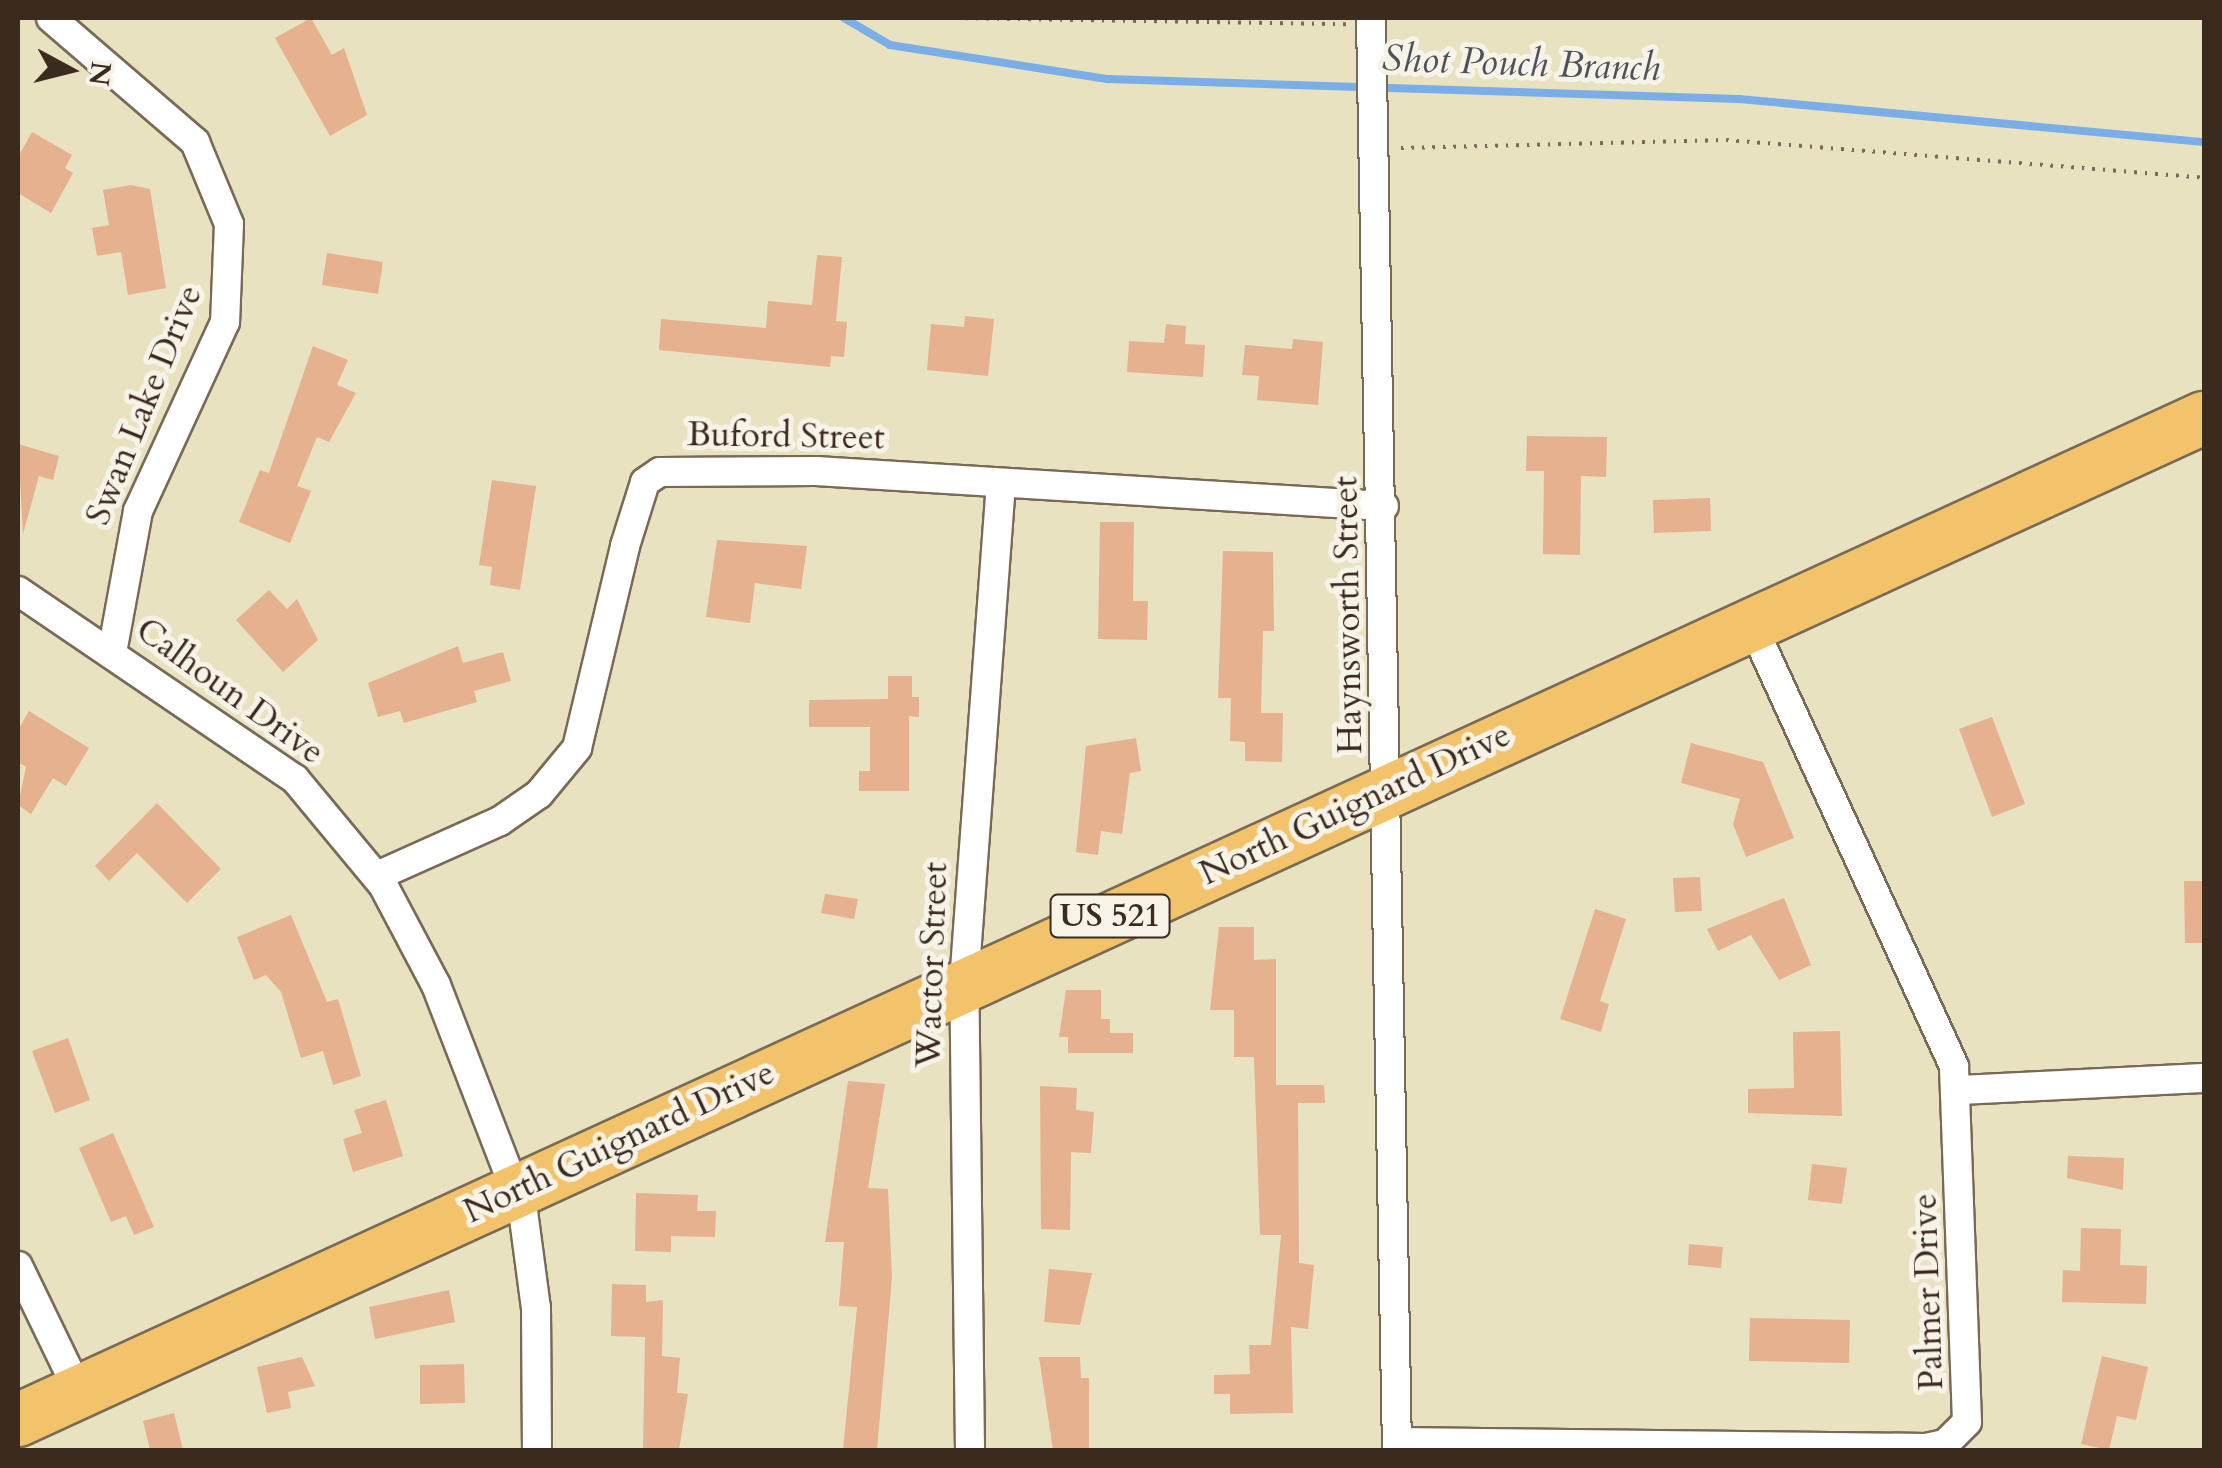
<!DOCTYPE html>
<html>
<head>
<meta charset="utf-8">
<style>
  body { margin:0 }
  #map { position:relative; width:2222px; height:1468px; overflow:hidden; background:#e8e2c0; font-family:Cardo,serif }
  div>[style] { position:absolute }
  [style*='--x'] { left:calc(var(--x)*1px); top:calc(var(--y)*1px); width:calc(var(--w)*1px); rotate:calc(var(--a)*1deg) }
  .stream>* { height:8px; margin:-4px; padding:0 4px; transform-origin:4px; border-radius:4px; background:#7baee7 }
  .building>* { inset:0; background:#e6b18e }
  .path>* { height:4px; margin-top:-2px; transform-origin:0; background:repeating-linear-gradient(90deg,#786a57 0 2.5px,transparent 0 10.5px) }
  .roads { filter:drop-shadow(2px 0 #786a57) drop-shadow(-2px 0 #786a57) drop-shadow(0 2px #786a57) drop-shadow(0 -2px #786a57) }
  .street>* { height:28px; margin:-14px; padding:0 14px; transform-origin:14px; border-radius:14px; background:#fff }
  .highway>* { height:52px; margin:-26px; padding:0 26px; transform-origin:26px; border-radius:26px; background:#f2c36a }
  span { translate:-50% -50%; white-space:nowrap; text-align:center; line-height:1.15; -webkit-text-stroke:10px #f7f3e8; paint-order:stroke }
  .shield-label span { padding:2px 8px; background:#f7f3e8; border:2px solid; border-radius:8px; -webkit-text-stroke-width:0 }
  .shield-label { font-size:32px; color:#3b2a1e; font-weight:700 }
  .street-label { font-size:35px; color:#3b2a1e }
  .water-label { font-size:38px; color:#4e525a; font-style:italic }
  .frame { position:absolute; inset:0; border:20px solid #3b2a1e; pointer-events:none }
  .north { position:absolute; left:20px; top:20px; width:100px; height:100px; -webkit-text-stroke:8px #f7f3e8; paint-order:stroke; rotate:97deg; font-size:28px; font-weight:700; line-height:40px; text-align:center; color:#3b2a1e }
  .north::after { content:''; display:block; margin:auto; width:35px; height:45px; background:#3b2a1e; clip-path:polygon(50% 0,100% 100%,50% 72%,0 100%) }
</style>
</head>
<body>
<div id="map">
  <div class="stream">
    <div style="--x:844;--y:18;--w:53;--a:30.4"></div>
    <div style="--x:890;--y:45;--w:221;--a:8.9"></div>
    <div style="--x:1108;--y:79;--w:631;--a:1.82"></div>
    <div style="--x:1739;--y:99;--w:467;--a:5.3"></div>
  </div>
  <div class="building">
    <div style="clip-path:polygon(311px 18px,332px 55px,344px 48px,367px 115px,330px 136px,275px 38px)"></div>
    <div style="clip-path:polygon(32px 132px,72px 155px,65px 168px,73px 173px,51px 213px,18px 193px,18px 157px)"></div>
    <div style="clip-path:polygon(131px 185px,150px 189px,166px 288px,128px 295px,121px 252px,97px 256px,92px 228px,109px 225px,103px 190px)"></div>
    <div style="clip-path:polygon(327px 253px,383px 262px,378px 294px,322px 285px)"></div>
    <div style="clip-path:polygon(817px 255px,842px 257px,836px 321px,847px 322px,844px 357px,831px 356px,830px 367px,659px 350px,661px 319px,766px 328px,768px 301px,812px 305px)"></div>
    <div style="clip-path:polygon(965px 316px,994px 319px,988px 376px,927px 370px,931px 324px,964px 327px)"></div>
    <div style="clip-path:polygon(1166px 324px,1186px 326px,1185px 344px,1205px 345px,1203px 377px,1127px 372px,1129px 341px,1164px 343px)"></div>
    <div style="clip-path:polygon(1293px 339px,1323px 342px,1318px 405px,1257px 400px,1259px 376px,1242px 375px,1245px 345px,1292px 349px)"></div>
    <div style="clip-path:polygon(313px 346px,348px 360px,337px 385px,356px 393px,329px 442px,317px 437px,297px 486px,311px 491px,290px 543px,239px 522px,260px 470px,269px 473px)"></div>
    <div style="clip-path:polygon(1527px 436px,1607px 437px,1606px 477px,1581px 476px,1580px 555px,1543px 554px,1544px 471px,1526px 471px)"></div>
    <div style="clip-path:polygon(18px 444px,59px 456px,53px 480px,39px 476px,23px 534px)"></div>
    <div style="clip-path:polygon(492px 480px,536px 486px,520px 590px,490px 585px,492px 567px,479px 565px)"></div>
    <div style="clip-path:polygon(1710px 498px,1711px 531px,1654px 533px,1653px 500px)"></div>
    <div style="clip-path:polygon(1100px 522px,1134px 522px,1133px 601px,1148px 601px,1147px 640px,1098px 639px)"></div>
    <div style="clip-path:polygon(717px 540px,807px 546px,801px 589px,755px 583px,750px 623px,706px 617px)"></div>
    <div style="clip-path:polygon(1223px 551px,1273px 552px,1274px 631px,1263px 631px,1261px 713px,1283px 713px,1282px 762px,1245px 761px,1245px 742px,1230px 741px,1231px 698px,1218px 698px)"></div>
    <div style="clip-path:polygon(269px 590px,287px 609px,297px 599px,318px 640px,283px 672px,236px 620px)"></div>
    <div style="clip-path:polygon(458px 646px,463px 663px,503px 652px,511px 681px,474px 691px,477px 702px,404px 723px,400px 711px,378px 717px,368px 683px)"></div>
    <div style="clip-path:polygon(888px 676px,912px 676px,912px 697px,919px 697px,919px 717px,909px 716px,909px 791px,859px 791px,859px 771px,870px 771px,870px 727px,809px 727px,809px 700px,888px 699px)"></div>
    <div style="clip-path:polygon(29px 711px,89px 748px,66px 786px,53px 778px,31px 814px,18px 805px,26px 767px,18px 762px,18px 730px)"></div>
    <div style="clip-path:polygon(1992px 717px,2025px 804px,1992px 817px,1959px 729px)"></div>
    <div style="clip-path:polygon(1136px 738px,1141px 771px,1130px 773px,1122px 834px,1101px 831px,1098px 855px,1076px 852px,1086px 746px)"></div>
    <div style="clip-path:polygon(1691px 743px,1763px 762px,1794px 838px,1746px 857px,1733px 824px,1740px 799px,1681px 783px)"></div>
    <div style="clip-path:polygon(157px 803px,221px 869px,187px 903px,137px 853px,109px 881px,95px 866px)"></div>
    <div style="clip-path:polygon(1700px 877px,1702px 911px,1675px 912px,1673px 878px)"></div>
    <div style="clip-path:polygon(2184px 881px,2204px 881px,2204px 943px,2185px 943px)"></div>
    <div style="clip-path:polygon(825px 894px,858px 899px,854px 919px,821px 913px)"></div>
    <div style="clip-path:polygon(1784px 898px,1811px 965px,1779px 980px,1751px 935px,1718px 951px,1707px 929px)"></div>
    <div style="clip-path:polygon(1595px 909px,1626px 919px,1600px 1001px,1609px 1004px,1601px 1032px,1560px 1019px)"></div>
    <div style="clip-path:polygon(291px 915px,327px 1002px,338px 999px,361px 1076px,333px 1085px,323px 1051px,301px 1058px,281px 992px,266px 975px,254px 980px,237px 937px)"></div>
    <div style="clip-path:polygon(1219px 927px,1254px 927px,1254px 960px,1276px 959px,1276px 1085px,1324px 1085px,1325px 1103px,1298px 1103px,1299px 1263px,1314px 1265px,1308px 1329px,1291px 1327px,1293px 1413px,1230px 1414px,1230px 1394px,1214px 1394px,1214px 1375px,1250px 1374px,1249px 1345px,1271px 1345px,1281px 1235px,1260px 1235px,1254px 1057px,1234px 1057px,1234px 1010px,1210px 1010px)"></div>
    <div style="clip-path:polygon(1066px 990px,1101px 990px,1101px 1019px,1110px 1019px,1110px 1033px,1133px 1033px,1133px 1053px,1068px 1053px,1068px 1037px,1059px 1037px)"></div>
    <div style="clip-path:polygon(1840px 1031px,1842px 1116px,1748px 1113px,1748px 1089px,1794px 1088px,1793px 1032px)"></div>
    <div style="clip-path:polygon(68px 1038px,90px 1100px,55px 1113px,32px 1051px)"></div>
    <div style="clip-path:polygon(848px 1081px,885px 1084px,868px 1188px,888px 1189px,892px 1278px,877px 1450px,843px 1450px,857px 1307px,839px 1306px,844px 1242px,825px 1242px)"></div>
    <div style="clip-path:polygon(1040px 1086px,1077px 1088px,1076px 1110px,1094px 1112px,1091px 1153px,1071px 1152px,1070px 1230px,1041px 1229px)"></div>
    <div style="clip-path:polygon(386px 1100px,403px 1156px,353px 1172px,343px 1139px,362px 1133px,354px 1110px)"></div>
    <div style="clip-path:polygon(113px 1133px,154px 1227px,134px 1235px,126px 1216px,111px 1222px,79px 1148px)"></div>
    <div style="clip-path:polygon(2068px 1156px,2124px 1158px,2123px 1190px,2067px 1178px)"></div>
    <div style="clip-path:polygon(1812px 1164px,1847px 1168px,1842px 1204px,1808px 1200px)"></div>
    <div style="clip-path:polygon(636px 1193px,698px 1195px,697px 1211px,716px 1211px,715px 1237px,671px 1236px,671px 1252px,635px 1251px)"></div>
    <div style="clip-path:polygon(2081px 1228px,2121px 1229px,2120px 1265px,2147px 1266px,2146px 1304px,2062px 1302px,2063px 1270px,2080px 1271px)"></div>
    <div style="clip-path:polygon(1689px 1244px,1723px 1247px,1721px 1268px,1688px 1265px)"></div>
    <div style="clip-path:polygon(1049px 1269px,1092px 1273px,1080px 1325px,1044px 1322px)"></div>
    <div style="clip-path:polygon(612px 1284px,646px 1285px,646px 1302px,663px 1300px,662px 1356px,680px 1358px,677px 1393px,688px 1394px,679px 1450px,643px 1450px,645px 1337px,611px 1336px)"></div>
    <div style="clip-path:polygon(449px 1290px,455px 1322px,375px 1339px,369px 1307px)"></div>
    <div style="clip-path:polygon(1750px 1318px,1850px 1320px,1849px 1363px,1749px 1361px)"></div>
    <div style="clip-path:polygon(2102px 1356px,2148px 1367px,2136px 1420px,2117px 1416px,2109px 1450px,2081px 1444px)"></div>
    <div style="clip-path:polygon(302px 1357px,315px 1386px,288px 1392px,291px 1408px,267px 1413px,257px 1367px)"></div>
    <div style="clip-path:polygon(1039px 1357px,1080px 1357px,1081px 1378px,1089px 1378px,1089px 1450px,1053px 1450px)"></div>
    <div style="clip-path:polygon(464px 1364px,465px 1403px,420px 1404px,420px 1365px)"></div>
    <div style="clip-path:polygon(174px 1413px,183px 1450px,150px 1450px,143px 1421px)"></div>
  </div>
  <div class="path">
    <div style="--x:955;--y:18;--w:392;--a:0.9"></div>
    <div style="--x:1401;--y:148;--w:325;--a:-1.4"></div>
    <div style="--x:1726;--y:140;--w:480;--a:4.5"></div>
  </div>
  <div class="roads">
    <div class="street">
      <div style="--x:51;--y:18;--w:190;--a:40.7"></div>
      <div style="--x:195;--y:142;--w:89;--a:67.5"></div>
      <div style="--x:229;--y:224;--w:98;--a:92.3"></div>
      <div style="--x:225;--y:322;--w:208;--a:114.7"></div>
      <div style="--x:138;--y:511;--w:143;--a:100.4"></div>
      <div style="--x:1371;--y:18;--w:1432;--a:88.96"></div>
      <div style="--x:18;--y:591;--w:335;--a:34.2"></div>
      <div style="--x:295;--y:779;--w:138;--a:50.3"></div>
      <div style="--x:383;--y:885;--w:113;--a:62.1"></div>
      <div style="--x:436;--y:985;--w:242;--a:68.9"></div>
      <div style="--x:523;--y:1211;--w:98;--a:82.4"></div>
      <div style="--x:536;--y:1308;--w:142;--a:89.6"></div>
      <div style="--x:377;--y:876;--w:135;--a:-24.1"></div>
      <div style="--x:500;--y:821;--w:47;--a:-34.7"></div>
      <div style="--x:539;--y:794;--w:60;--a:-50.4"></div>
      <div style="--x:577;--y:748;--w:208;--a:-76.6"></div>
      <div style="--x:625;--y:546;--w:67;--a:-72.6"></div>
      <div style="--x:645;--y:482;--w:18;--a:-34"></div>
      <div style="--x:660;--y:472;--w:156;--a:-0.4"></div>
      <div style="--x:816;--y:471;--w:569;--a:3.53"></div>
      <div style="--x:1959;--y:1090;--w:245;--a:-2.8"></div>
      <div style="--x:18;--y:1266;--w:140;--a:64.2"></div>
      <div style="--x:1397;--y:1442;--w:529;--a:0.65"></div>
      <div style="--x:1926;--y:1448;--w:19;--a:-12"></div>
      <div style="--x:1945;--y:1444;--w:31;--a:-45"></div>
      <div style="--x:1967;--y:1422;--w:356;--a:-92.1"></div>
      <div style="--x:1954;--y:1066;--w:486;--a:-114.6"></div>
      <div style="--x:970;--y:1450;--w:467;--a:-90.7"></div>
      <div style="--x:964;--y:983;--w:501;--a:-85.77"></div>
    </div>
    <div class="highway">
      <div style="--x:18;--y:1420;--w:2405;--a:-24.63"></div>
    </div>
  </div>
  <div class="shield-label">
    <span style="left:1110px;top:916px">US 521</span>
  </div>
  <div class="street-label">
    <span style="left:144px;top:405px;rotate:-68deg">Swan Lake Drive</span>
    <span style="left:786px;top:436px;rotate:1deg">Buford Street</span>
    <span style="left:1348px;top:615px;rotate:-91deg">Haynsworth Street</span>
    <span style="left:230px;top:691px;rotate:36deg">Calhoun Drive</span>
    <span style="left:1355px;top:804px;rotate:-25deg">North Guignard Drive</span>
    <span style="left:932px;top:965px;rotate:-88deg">Wactor Street</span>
    <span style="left:619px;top:1142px;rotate:-25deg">North Guignard Drive</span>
    <span style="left:1928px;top:1292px;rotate:-92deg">Palmer Drive</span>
  </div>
  <div class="water-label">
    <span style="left:1521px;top:64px;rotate:2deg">Shot Pouch Branch</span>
  </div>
  <div class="frame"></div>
  <div class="north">N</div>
</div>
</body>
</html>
